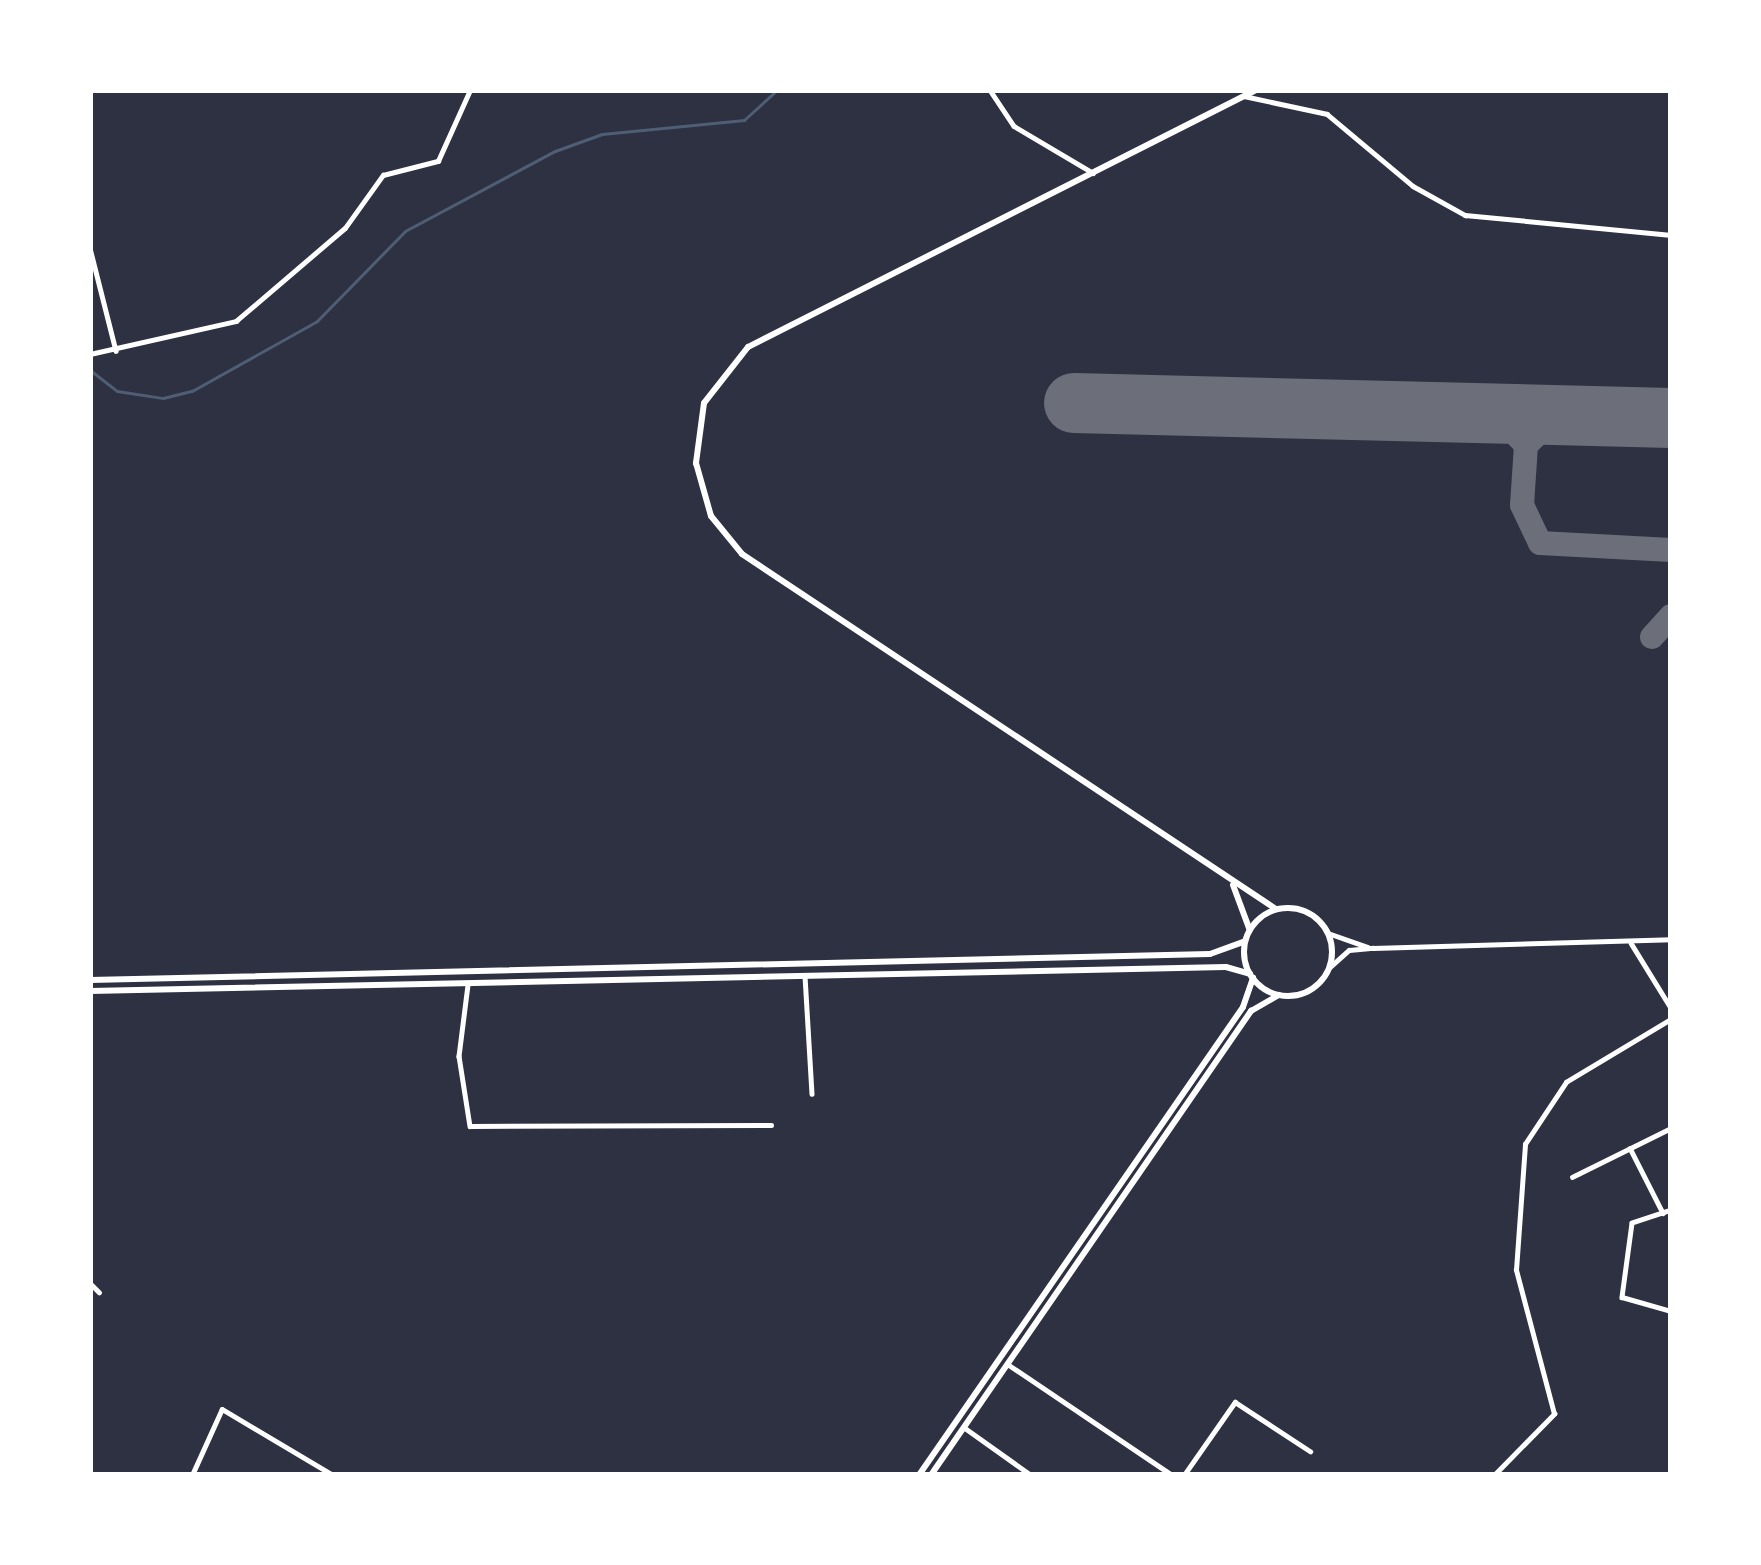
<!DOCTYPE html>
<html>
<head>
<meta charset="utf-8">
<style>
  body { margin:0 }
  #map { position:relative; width:1761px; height:1565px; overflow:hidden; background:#2d3142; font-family:"Titillium Web",sans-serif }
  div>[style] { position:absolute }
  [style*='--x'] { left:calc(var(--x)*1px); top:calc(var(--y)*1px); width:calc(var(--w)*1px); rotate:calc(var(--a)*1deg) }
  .stream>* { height:3px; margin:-1.5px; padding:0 1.5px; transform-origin:1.5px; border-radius:1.5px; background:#4f5d75 }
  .taxiway>* { height:24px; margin:-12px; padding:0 12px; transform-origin:12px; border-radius:12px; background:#6c6f7a }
  .runway>* { height:60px; margin:-30px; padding:0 30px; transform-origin:30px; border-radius:30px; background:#6c6f7a }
  .minor>* { height:4.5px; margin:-2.25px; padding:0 2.25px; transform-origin:2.25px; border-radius:2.25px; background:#fff }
  .tertiary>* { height:6px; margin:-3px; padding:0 3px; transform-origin:3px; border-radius:3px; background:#fff }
  .tertiary>.ring { margin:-3px; padding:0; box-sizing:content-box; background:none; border:6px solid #fff; border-radius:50% }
  span { translate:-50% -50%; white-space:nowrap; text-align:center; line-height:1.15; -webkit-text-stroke:9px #fff; paint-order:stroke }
  .frame { position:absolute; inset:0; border:93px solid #fff; pointer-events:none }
</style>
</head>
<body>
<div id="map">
  <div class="stream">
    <div style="--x:90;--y:370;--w:34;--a:38"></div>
    <div style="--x:117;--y:391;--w:47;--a:8.7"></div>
    <div style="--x:163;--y:398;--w:30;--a:-14"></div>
    <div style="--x:192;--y:391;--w:143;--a:-29.2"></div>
    <div style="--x:317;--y:321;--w:126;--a:-45.6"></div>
    <div style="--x:405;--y:231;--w:170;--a:-28.1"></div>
    <div style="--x:555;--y:151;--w:50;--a:-19.9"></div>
    <div style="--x:602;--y:134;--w:143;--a:-5.6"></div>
    <div style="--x:744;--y:120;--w:45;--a:-42.3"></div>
  </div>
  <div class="taxiway">
    <div style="--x:1496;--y:414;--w:43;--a:45.9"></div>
    <div style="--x:1526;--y:445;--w:60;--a:93.8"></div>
    <div style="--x:1522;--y:505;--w:42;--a:64.7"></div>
    <div style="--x:1540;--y:543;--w:131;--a:3.1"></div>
    <div style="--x:1526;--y:445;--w:44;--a:-43.2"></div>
    <div style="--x:1652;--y:637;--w:28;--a:-48"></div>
  </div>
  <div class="runway">
    <div style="--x:1074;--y:403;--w:597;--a:1.44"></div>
  </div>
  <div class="minor">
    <div style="--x:990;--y:90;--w:43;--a:56.3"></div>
    <div style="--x:1014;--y:126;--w:92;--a:30.7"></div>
    <div style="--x:1244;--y:96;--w:85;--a:12.2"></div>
    <div style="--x:1327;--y:114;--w:112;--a:39.9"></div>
    <div style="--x:1413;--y:186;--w:60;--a:29.1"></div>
    <div style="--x:1465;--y:215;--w:207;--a:5.5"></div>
    <div style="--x:90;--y:248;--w:106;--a:75.8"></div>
    <div style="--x:90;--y:354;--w:150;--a:-12.7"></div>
    <div style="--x:236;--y:321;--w:143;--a:-40.5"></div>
    <div style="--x:345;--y:228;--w:65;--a:-54.4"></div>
    <div style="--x:383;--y:175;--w:57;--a:-14.3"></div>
    <div style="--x:438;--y:161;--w:78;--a:-65.7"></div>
    <div style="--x:1328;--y:933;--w:42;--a:19.3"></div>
    <div style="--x:1631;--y:943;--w:76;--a:58.4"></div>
    <div style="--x:1330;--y:967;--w:25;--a:-42"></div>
    <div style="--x:1349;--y:950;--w:24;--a:-5"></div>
    <div style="--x:1373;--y:948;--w:298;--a:-1.7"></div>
    <div style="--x:805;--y:976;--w:118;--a:86.6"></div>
    <div style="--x:468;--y:985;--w:72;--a:97.2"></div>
    <div style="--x:459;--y:1056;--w:71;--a:81.1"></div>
    <div style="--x:470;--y:1126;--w:301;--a:-0.2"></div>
    <div style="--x:1630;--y:1148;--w:73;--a:63.1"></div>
    <div style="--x:1572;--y:1177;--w:110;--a:-26.3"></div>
    <div style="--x:1671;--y:1210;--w:41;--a:161.6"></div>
    <div style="--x:1632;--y:1223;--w:75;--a:97.7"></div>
    <div style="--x:1622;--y:1297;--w:51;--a:15.9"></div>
    <div style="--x:90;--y:1283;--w:13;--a:45"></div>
    <div style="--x:1009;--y:1365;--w:197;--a:34"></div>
    <div style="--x:965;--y:1428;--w:81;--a:35.5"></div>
    <div style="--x:192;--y:1475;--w:72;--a:-65.6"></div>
    <div style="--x:222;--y:1409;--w:129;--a:30.7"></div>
    <div style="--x:1184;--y:1475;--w:89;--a:-55.1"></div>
    <div style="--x:1235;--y:1402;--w:90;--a:33.2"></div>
    <div style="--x:1494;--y:1475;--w:86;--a:-45.5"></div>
    <div style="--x:1554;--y:1414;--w:149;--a:-104.8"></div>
    <div style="--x:1516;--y:1270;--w:126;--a:-85.9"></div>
    <div style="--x:1525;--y:1144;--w:74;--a:-56.5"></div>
    <div style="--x:1566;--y:1082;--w:122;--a:-31"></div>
  </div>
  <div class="tertiary">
    <div style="--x:1256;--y:90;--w:569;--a:153.16"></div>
    <div style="--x:748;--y:347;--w:71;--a:128.2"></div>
    <div style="--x:704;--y:403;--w:61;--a:97.6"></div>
    <div style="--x:696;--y:463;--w:55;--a:74.2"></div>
    <div style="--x:711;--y:516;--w:49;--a:50.8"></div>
    <div style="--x:742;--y:554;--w:641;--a:33.62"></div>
    <div style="--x:1233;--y:885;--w:46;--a:69.6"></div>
    <div class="ring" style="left:1244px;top:908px;width:82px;height:82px"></div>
    <div style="--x:90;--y:980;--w:1120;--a:-1.33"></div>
    <div style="--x:1210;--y:954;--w:37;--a:-20"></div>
    <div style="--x:90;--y:991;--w:1136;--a:-1.21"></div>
    <div style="--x:1226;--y:967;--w:25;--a:16"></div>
    <div style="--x:919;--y:1475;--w:569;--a:-55.3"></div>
    <div style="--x:1243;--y:1007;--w:31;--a:-71"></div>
    <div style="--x:931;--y:1475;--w:564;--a:-55.41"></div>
    <div style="--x:1251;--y:1011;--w:32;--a:-30"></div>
  </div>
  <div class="frame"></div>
</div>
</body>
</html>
